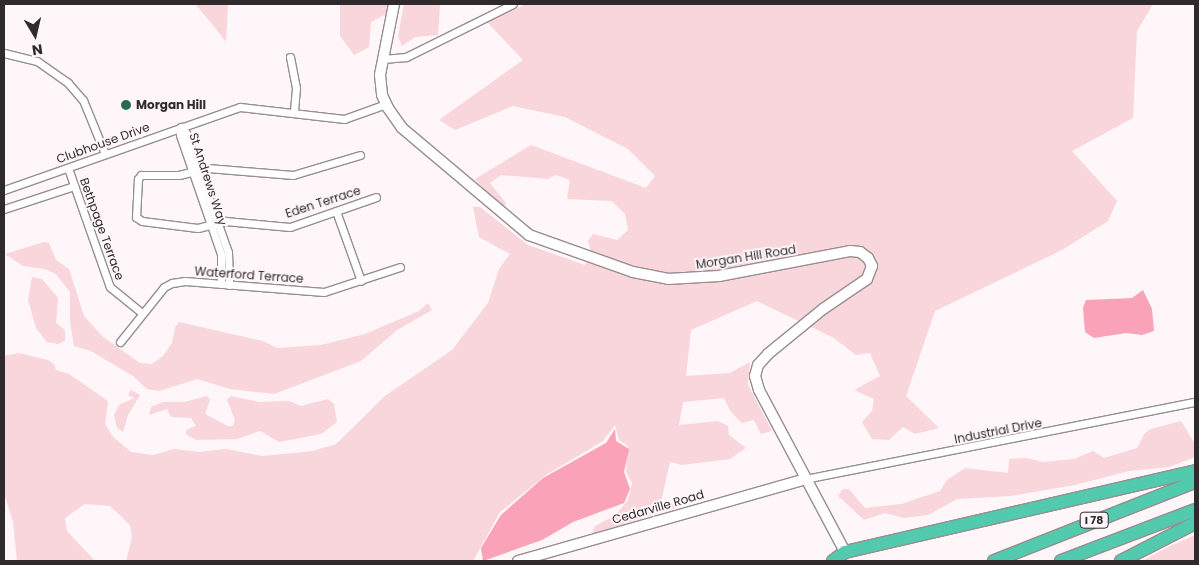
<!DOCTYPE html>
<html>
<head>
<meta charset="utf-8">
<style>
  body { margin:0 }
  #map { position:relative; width:1199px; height:565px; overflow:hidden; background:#fef6f8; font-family:Poppins,sans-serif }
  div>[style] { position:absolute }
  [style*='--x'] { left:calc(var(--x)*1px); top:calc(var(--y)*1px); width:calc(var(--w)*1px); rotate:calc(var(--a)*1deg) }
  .green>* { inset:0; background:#f9d5dc }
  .water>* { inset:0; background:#f9a2b8 }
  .roads { filter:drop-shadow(1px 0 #988d8f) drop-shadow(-1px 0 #988d8f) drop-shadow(0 1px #988d8f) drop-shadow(0 -1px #988d8f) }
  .minor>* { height:7px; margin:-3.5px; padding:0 3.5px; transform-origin:3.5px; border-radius:3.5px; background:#fff }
  .secondary>* { height:10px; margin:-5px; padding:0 5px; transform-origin:5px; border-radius:5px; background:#fff }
  .motorway>* { height:12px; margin:-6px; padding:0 6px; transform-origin:6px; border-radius:6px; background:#52caad }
  .dots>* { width:14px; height:14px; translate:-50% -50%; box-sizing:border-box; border:2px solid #fef6f8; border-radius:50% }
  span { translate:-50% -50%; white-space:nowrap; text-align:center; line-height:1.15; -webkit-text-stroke:4px #fef6f8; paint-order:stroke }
  .shield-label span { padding:1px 4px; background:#fef6f8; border:1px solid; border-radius:4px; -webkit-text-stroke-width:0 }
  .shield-label { font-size:11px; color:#2f2b2c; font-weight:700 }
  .poi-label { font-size:12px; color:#2f2b2c; font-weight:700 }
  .left { translate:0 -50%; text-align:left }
  .street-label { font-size:12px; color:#2f2b2c }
  .frame { position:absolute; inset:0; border:5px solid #2f2b2c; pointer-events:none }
  .north { position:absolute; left:10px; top:10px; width:50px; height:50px; -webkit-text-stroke:4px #fef6f8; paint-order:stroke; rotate:171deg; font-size:14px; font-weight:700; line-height:20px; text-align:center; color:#2f2b2c }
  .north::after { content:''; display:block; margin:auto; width:18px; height:22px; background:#2f2b2c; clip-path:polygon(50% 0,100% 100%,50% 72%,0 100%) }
</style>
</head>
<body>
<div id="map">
  <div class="green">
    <div style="clip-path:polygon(195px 4px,228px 4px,226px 42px,213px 25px)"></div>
    <div style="clip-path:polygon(340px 4px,390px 4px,388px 13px,371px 22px,369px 47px,354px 55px,340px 36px)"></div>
    <div style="clip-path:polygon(404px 4px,440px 4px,438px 35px,415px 37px,402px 46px,398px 36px)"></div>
    <div style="clip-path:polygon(526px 4px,1153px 4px,1137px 31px,1133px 118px,1072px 151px,1117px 201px,1108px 221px,1062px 250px,935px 311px,906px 396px,939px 428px,915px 434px,903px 427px,889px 440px,872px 439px,862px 422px,872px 411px,874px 399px,854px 390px,880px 376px,870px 353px,856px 355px,834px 338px,757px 301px,691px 330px,686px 376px,730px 373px,750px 362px,748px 385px,772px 431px,761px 434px,754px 420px,742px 423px,731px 412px,724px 398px,683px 402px,679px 425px,718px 421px,728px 426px,729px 435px,746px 448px,730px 459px,682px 465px,670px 462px,661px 502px,682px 506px,592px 534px,595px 526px,616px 515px,628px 500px,632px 483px,626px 472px,628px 446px,619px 440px,615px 425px,603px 441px,546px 475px,500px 512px,473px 561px,126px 561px,132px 537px,130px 525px,110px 506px,85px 504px,65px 518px,67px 531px,95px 561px,17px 561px,13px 522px,4px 493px,4px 356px,19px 353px,48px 360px,54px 364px,56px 370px,69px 374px,108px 401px,105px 424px,113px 437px,131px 452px,153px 455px,174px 449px,199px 452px,226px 449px,262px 456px,313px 451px,336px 444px,385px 396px,452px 350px,488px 303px,499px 269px,510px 254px,479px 237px,473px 207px,480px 207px,528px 245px,585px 265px,591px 252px,588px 241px,593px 234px,617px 240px,628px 230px,625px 214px,612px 201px,567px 199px,570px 180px,556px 175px,548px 179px,501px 175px,490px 183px,506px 203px,503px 209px,475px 179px,531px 145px,646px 188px,655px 176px,628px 149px,565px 117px,513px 106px,455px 130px,439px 120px,523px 60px,487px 22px)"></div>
    <div style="clip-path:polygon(44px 242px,49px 243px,56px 260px,69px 269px,84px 316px,103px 337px,140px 363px,152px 364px,163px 356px,172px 343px,175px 327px,179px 322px,263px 341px,277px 348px,321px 345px,365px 334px,419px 311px,428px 303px,432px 310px,397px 330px,361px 361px,274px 394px,230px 389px,197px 379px,159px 391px,147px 389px,133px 376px,91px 351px,74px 346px,70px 321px,70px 292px,56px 274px,45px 269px,23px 266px,5px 254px)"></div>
    <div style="clip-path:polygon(32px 277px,42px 279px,58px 298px,56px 323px,65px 330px,65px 341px,58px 344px,47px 342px,36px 328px,28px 300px)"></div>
    <div style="clip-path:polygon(131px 390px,140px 395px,128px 415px,123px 432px,117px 428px,114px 415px,119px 405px,134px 398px,128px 395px)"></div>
    <div style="clip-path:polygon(207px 396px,210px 400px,205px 414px,228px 426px,233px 426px,235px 420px,227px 400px,231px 396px,259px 402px,289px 401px,301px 406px,328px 399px,334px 404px,337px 422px,321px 434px,279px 442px,260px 431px,237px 439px,196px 440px,186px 434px,186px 430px,196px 426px,191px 418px,171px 417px,167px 409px,149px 415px,151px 407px,163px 402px,184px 402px)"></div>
    <div style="clip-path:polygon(1181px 421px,1195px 444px,1195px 457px,1169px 467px,1129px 471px,1075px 485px,1010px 496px,957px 499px,928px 515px,904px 518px,885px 513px,864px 520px,838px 496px,843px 489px,849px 489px,865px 508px,901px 504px,940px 491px,947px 480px,965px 468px,1008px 473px,1009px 459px,1026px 458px,1043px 462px,1074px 459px,1093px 451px,1104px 458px,1137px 448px,1145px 433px,1151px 429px)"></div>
    <div style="clip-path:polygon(1195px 535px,1195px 561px,1142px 561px,1168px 547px)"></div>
  </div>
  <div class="water">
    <div style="clip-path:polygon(1143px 290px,1152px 309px,1154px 331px,1142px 335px,1126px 333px,1094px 338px,1085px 332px,1083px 308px,1086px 300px,1132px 298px)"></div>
    <div style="clip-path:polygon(615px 429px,616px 441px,629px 449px,624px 472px,630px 489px,624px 503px,573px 522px,542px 540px,483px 561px,481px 548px,501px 515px,543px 478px,606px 443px)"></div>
  </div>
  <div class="roads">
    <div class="minor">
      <div style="--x:4;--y:53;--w:34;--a:14"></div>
      <div style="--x:37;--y:61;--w:38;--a:35"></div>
      <div style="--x:68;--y:83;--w:23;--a:49"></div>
      <div style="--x:83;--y:100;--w:58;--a:67.8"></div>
      <div style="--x:290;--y:57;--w:32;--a:79"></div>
      <div style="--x:296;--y:88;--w:23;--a:95"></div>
      <div style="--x:383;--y:59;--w:23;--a:-5"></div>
      <div style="--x:406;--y:57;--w:119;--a:-26.4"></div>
      <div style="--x:181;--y:127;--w:8;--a:50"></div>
      <div style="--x:186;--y:133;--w:126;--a:70.6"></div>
      <div style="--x:228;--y:252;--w:33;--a:88"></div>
      <div style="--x:181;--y:127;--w:8;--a:97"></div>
      <div style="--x:180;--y:135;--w:126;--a:71"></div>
      <div style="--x:221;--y:254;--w:30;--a:90"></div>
      <div style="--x:360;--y:155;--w:70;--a:163.4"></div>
      <div style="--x:293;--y:175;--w:86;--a:-175.3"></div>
      <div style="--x:207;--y:168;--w:29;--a:166"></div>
      <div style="--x:179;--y:175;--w:38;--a:180"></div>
      <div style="--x:141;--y:175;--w:5;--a:127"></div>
      <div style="--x:138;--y:179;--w:38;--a:93"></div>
      <div style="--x:136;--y:217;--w:7;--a:34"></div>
      <div style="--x:142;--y:221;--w:56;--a:7.1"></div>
      <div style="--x:198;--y:228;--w:28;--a:-15"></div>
      <div style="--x:225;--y:221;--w:65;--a:5.3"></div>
      <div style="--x:290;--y:227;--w:91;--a:-19.2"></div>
      <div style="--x:68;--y:168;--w:126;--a:70.6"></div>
      <div style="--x:110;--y:287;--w:41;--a:39.1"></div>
      <div style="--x:4;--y:190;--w:250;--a:-19.4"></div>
      <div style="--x:240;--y:107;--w:105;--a:6.6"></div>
      <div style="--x:344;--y:119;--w:45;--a:-19.7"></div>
      <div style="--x:4;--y:209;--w:74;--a:-18.2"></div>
      <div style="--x:336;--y:211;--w:74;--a:70.3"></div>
      <div style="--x:120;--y:342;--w:70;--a:-51.3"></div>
      <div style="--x:164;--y:287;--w:9;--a:-27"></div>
      <div style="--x:172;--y:283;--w:13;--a:-9"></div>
      <div style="--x:185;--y:281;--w:139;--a:4.5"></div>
      <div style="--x:324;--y:292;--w:80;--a:-18.2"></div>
      <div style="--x:805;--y:479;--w:398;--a:-11.2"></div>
    </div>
    <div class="secondary">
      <div style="--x:394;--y:4;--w:72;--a:101.2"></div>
      <div style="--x:380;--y:75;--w:20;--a:84"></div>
      <div style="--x:382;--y:95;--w:14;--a:65"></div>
      <div style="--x:388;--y:108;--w:24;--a:55"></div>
      <div style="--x:402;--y:128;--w:166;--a:40.1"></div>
      <div style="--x:529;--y:235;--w:110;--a:19.6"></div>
      <div style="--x:633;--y:272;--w:36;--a:11"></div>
      <div style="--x:668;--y:279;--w:51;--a:-3.4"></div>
      <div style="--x:719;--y:276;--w:133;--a:-10.8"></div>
      <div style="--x:850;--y:251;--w:10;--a:6"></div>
      <div style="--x:860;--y:252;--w:10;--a:37"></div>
      <div style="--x:868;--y:258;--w:9;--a:63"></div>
      <div style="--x:872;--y:266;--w:14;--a:111"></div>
      <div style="--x:867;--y:279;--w:53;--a:145.7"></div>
      <div style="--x:823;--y:309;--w:71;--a:140.7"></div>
      <div style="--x:768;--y:354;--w:15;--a:132"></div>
      <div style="--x:758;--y:365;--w:11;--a:105"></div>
      <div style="--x:755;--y:376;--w:15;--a:74"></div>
      <div style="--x:759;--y:390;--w:183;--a:62"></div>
      <div style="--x:518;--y:561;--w:298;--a:-15.9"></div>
    </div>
    <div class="motorway">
      <div style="--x:833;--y:561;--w:15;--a:-37"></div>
      <div style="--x:845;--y:552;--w:359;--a:-13"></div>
      <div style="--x:994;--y:561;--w:216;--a:-21.5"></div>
      <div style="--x:1061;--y:561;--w:143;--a:-20.8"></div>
      <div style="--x:1121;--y:561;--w:83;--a:-27.2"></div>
    </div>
  </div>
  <div class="dots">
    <div style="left:126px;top:105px;background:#276959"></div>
  </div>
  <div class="shield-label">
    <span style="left:1094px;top:520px">I 78</span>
  </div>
  <div class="poi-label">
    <span class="left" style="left:136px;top:105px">Morgan Hill</span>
  </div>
  <div class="street-label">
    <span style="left:103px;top:143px;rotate:-20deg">Clubhouse Drive</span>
    <span style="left:208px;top:179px;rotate:72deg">St Andrews Way</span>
    <span style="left:323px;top:202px;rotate:-18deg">Eden Terrace</span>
    <span style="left:102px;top:229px;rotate:70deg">Bethpage Terrace</span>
    <span style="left:746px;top:257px;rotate:-9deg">Morgan Hill Road</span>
    <span style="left:249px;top:275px;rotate:4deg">Waterford Terrace</span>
    <span style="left:998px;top:431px;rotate:-11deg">Industrial Drive</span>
    <span style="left:658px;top:507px;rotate:-16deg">Cedarville Road</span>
  </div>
  <div class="frame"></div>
  <div class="north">N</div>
</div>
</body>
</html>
